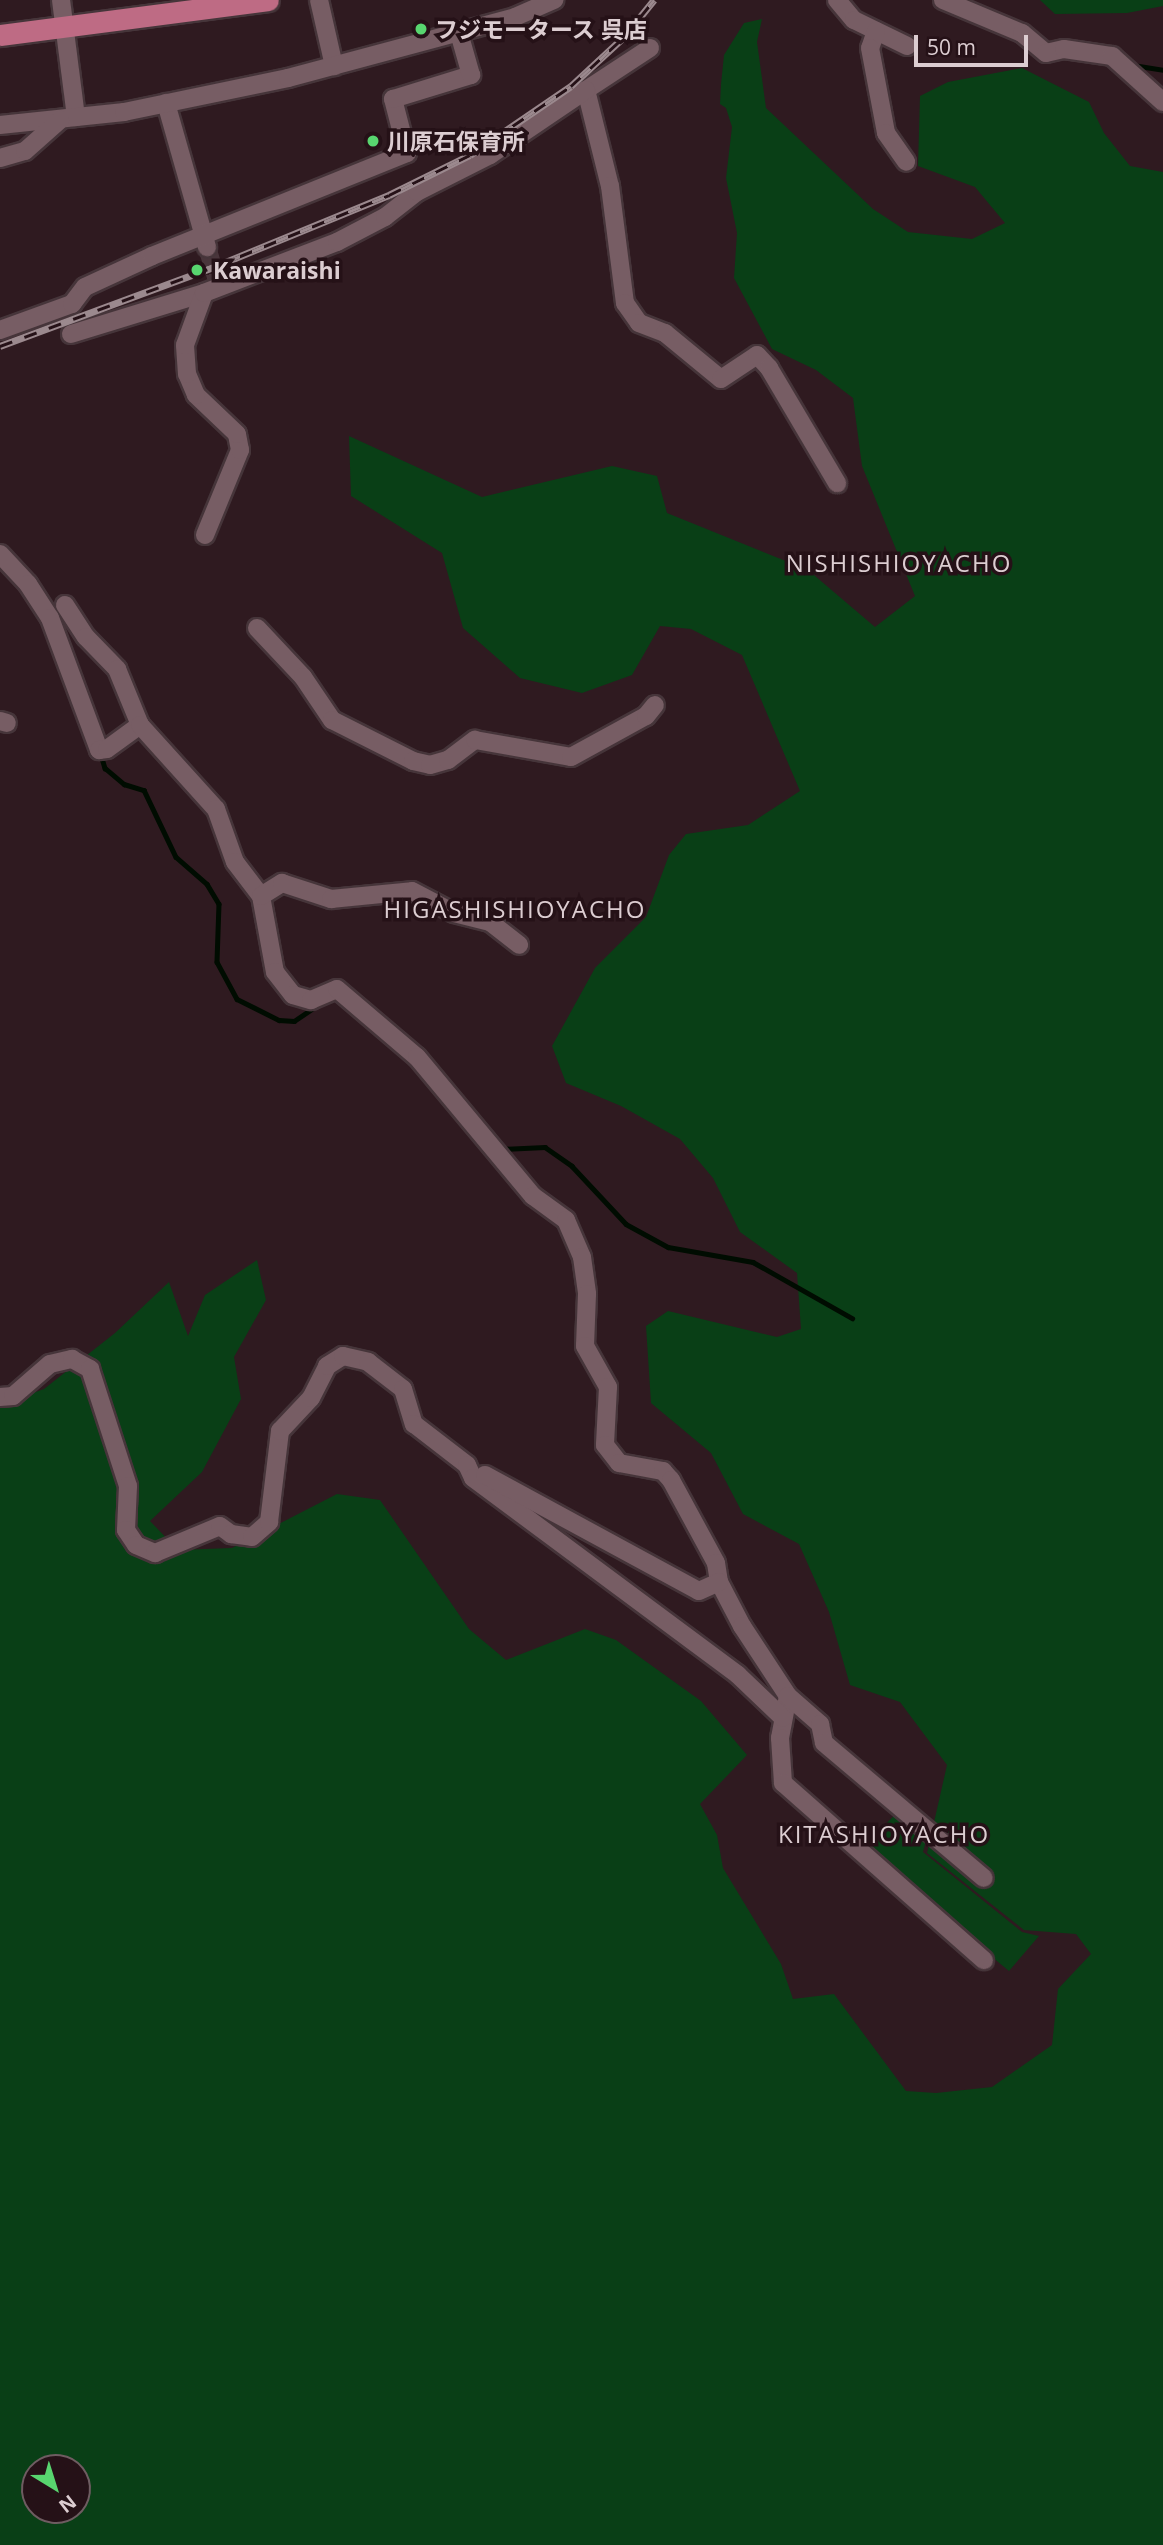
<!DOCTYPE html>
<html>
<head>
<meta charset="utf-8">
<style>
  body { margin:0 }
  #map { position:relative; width:1163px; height:2545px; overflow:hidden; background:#2f1a20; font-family:"Open Sans","Noto Sans JP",sans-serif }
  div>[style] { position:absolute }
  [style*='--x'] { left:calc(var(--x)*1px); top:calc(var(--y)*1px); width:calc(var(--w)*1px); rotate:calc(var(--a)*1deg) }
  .green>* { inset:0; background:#093f16 }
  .stream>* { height:4.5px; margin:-2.25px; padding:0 2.25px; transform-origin:2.25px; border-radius:2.25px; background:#000c01 }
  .minor-tunnel>* { height:18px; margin-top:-9px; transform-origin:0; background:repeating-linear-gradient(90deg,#49353b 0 18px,transparent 0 27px) }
  .roads { filter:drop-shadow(2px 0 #46353a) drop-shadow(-2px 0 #46353a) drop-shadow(0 2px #46353a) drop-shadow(0 -2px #46353a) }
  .minor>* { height:18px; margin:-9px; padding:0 9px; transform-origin:9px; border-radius:9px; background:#775d64 }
  .highway>* { height:21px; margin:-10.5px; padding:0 10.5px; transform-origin:10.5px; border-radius:10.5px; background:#be6b84 }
  .rail>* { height:7px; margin-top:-3.5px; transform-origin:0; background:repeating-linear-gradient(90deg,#251117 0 13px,#9b898e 0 26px); box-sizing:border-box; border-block:2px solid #9b898e }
  .dots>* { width:19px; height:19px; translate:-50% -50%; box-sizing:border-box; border:4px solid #251117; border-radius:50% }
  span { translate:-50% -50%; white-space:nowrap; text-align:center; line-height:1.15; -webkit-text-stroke:7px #251117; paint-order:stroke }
  .poi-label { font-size:23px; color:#dccdd1; font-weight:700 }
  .left { translate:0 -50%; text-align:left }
  .neighbourhood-label { font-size:24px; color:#dccdd1; letter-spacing:2px }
  .north { position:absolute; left:21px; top:2454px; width:70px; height:70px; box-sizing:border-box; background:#251117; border:2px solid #6e5c61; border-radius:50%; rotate:142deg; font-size:19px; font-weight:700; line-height:28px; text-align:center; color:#dccdd1 }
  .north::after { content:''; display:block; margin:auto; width:24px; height:32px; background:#58d56f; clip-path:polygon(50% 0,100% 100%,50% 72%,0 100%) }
  .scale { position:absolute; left:914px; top:35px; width:114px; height:32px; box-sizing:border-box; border:4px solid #dccdd1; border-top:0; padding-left:9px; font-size:21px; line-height:24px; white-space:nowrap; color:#dccdd1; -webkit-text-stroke:5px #251117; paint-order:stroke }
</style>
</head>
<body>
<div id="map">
  <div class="green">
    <div style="clip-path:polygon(1040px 0,1163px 0,1163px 6px,1127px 13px,1055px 14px)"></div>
    <div style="clip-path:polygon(evenodd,762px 19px,757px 42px,766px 108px,873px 209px,908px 232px,972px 239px,1005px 223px,975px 187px,918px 166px,920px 96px,948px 82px,1022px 68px,1089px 102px,1104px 133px,1130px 166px,1163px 172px,1163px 2545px,0 2545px,0 1405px,44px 1389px,115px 1333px,169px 1282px,188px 1336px,205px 1295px,257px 1260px,266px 1300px,234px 1357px,241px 1399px,202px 1472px,150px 1521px,178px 1550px,232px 1548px,337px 1494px,380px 1500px,469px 1629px,506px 1660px,585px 1629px,616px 1640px,701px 1701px,747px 1755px,700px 1804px,717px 1835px,723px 1868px,781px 1964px,793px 1999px,834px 1994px,906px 2091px,936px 2093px,992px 2087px,1052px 2045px,1058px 1989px,1091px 1954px,1076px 1934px,1024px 1930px,927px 1853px,947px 1765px,900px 1702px,850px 1685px,829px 1612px,799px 1544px,743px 1514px,711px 1453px,651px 1403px,646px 1326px,668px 1311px,777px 1337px,801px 1329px,797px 1273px,740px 1232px,713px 1178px,680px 1139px,621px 1106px,566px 1083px,552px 1046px,595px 968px,646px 917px,669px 855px,686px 834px,748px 825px,800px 791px,742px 655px,691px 629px,660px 626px,632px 675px,582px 693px,520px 678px,463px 628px,442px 553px,351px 496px,349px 436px,482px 497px,612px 466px,657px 476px,667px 513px,808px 570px,875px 627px,915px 596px,862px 466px,853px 398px,816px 370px,772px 349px,734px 278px,737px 233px,726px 178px,732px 127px,726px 108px,720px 104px,721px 84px,724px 55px,744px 23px,762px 19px,35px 2468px,77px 2468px,77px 2510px,35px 2510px,35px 2468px)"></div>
    <div style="clip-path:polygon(901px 1809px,928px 1833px,923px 1852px,1022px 1932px,1039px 1936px,1009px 1971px,861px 1848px)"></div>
  </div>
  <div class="stream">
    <div style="--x:1133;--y:65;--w:30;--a:9"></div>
    <div style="--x:101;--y:755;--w:14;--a:73"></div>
    <div style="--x:105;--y:768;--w:25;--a:40"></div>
    <div style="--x:124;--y:784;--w:21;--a:17"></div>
    <div style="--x:144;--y:790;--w:74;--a:64.5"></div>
    <div style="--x:176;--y:857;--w:41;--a:41.1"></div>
    <div style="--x:207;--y:884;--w:23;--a:59"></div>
    <div style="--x:219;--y:904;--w:58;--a:92"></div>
    <div style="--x:217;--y:962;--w:42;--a:61.6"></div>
    <div style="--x:237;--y:999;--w:47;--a:26.6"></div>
    <div style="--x:279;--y:1020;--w:15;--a:4"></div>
    <div style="--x:294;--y:1021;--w:32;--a:-34"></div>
    <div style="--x:501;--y:1149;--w:44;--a:-2.6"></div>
    <div style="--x:545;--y:1147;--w:33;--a:35"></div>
    <div style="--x:572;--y:1166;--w:79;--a:47"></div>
    <div style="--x:626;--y:1224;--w:48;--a:28.7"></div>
    <div style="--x:668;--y:1247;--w:86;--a:10"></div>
    <div style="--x:753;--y:1262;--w:114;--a:29.5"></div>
  </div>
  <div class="minor-tunnel">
    <div style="--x:207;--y:247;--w:42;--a:73.3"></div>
  </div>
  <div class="roads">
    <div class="minor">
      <div style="--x:61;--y:0;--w:118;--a:82.7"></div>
      <div style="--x:319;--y:0;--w:68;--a:77.2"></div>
      <div style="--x:837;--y:0;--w:26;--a:50"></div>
      <div style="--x:854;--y:20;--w:59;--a:26.1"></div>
      <div style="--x:943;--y:0;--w:86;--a:22.7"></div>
      <div style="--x:1022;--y:33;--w:31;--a:40"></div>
      <div style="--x:1046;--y:53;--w:18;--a:-13"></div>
      <div style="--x:1064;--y:49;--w:49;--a:8.3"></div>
      <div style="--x:1112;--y:56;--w:69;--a:42"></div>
      <div style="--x:876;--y:31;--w:18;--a:109"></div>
      <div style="--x:870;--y:48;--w:86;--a:79.3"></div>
      <div style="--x:886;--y:133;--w:35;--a:55"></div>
      <div style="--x:650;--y:48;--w:77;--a:146.7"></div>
      <div style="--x:586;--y:90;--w:99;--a:76"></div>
      <div style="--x:610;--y:186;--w:118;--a:82.7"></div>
      <div style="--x:625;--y:303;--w:24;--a:55"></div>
      <div style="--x:639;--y:323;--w:28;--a:21"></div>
      <div style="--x:665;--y:333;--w:72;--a:39.4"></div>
      <div style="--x:721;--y:379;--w:43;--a:-33.7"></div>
      <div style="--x:757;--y:355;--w:18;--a:47"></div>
      <div style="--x:769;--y:368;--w:134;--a:59.4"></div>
      <div style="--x:166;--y:103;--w:150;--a:74.1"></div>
      <div style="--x:0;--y:125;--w:125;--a:-6"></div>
      <div style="--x:124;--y:112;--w:167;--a:-11.7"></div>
      <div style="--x:288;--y:78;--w:235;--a:-15"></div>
      <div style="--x:515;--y:17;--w:43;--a:-23.6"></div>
      <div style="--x:0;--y:158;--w:26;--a:-16"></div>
      <div style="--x:25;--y:151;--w:47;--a:-41.5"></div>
      <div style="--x:0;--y:330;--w:77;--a:-19.9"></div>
      <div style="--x:72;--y:304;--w:21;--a:-53"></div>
      <div style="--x:85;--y:287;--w:74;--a:-24.8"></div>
      <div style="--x:152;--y:256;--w:275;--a:-22"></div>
      <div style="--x:407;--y:153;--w:56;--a:-104.5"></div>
      <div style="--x:393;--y:99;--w:82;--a:-17.1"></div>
      <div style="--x:471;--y:75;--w:44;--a:-105.9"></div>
      <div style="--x:71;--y:334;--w:139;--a:-17.1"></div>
      <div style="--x:205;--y:535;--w:92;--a:-67.6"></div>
      <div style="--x:240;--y:450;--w:16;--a:-101"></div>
      <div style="--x:237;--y:434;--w:57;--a:-136.4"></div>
      <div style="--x:196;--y:395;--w:23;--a:-113"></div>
      <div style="--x:187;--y:374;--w:29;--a:-94"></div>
      <div style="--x:185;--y:345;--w:55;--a:-69.9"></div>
      <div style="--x:204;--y:293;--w:142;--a:-21"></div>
      <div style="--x:337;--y:242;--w:54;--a:-27.5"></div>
      <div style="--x:385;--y:217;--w:41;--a:-38"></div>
      <div style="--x:417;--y:192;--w:82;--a:-26.9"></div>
      <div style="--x:490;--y:155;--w:116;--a:-34.1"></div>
      <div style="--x:0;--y:554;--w:41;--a:47"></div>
      <div style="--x:28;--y:584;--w:40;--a:57.1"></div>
      <div style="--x:50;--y:618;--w:141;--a:69.6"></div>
      <div style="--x:99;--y:750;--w:8;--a:-7"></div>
      <div style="--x:107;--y:749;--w:41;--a:-36"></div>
      <div style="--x:65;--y:605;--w:38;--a:57"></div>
      <div style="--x:86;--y:637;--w:45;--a:45.9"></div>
      <div style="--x:117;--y:669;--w:61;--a:67.7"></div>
      <div style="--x:140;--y:725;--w:113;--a:47.9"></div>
      <div style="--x:216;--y:809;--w:56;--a:70.3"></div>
      <div style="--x:235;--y:862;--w:43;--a:52.6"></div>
      <div style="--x:261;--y:896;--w:77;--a:79.6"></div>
      <div style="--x:275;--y:972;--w:29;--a:52"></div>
      <div style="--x:293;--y:995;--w:19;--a:16"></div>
      <div style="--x:311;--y:1000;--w:28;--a:-23"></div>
      <div style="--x:337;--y:989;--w:105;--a:40.4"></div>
      <div style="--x:417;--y:1057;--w:181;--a:50.2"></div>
      <div style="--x:533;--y:1196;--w:41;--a:36"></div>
      <div style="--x:566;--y:1220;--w:40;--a:66.6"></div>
      <div style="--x:582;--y:1257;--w:37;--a:82"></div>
      <div style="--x:587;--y:1294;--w:52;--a:92.2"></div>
      <div style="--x:585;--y:1346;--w:47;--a:60.7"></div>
      <div style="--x:608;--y:1387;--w:58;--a:93"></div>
      <div style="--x:605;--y:1445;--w:23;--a:52"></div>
      <div style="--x:619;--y:1463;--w:45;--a:10.3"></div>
      <div style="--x:663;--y:1471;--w:12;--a:48"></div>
      <div style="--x:671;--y:1480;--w:94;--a:61.5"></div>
      <div style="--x:716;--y:1563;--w:19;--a:81"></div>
      <div style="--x:719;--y:1582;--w:50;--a:62.4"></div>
      <div style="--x:742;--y:1626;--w:84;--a:56.7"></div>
      <div style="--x:788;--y:1696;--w:43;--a:100.8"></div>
      <div style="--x:780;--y:1738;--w:45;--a:86.2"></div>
      <div style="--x:783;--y:1783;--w:268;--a:41.4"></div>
      <div style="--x:257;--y:628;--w:67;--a:46.8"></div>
      <div style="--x:303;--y:677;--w:52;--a:56"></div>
      <div style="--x:332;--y:720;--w:91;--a:26.8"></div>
      <div style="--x:413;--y:761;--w:17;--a:13"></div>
      <div style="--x:430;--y:765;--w:19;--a:-16"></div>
      <div style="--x:448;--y:760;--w:34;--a:-37"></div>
      <div style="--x:475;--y:740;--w:97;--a:10"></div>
      <div style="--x:571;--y:757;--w:85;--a:-28.7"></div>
      <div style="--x:646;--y:716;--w:14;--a:-51"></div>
      <div style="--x:0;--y:721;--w:7;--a:16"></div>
      <div style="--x:261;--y:896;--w:25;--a:-32"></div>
      <div style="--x:282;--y:883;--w:52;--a:18.1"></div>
      <div style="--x:331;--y:899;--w:81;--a:-5.6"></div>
      <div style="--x:412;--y:891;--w:47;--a:27.6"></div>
      <div style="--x:454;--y:913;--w:37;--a:14"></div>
      <div style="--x:490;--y:922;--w:37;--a:38"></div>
      <div style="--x:0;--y:1397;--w:13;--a:-4"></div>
      <div style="--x:13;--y:1396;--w:49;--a:-40.9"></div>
      <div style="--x:50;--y:1364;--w:23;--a:-13"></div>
      <div style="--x:72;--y:1359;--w:21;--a:29"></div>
      <div style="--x:90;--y:1369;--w:123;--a:72"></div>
      <div style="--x:128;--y:1486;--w:44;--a:92.6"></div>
      <div style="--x:126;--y:1530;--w:18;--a:56"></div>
      <div style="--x:136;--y:1545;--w:21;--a:23"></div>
      <div style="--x:155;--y:1553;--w:70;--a:-22.6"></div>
      <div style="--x:220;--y:1526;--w:14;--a:36"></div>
      <div style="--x:231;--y:1534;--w:21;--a:8"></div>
      <div style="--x:252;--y:1537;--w:23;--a:-41"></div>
      <div style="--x:269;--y:1522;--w:92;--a:-83.1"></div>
      <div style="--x:280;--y:1431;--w:45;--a:-46.8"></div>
      <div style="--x:311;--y:1398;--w:36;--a:-63"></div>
      <div style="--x:327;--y:1366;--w:19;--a:-32"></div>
      <div style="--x:343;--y:1356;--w:26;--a:13"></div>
      <div style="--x:368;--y:1362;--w:44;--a:37.6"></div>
      <div style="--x:403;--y:1389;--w:37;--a:73"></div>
      <div style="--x:414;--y:1424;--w:67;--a:37.7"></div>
      <div style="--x:467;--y:1465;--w:14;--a:65"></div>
      <div style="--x:473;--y:1478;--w:330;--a:36.6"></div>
      <div style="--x:738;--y:1675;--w:62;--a:43.7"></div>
      <div style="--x:485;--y:1475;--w:243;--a:28.5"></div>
      <div style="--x:699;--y:1591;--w:22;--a:-24"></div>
      <div style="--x:788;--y:1696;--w:43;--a:41.2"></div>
      <div style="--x:820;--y:1724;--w:19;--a:78"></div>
      <div style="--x:824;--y:1743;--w:209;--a:40.2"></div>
    </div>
    <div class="highway">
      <div style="--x:0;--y:35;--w:270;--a:-7.4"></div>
    </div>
  </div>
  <div class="rail">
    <div style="--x:0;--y:346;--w:230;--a:-20.3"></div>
    <div style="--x:216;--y:266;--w:187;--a:-22.3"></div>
    <div style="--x:389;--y:195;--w:90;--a:-26.3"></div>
    <div style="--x:470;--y:155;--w:122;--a:-34.3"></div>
    <div style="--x:571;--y:86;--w:72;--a:-42.8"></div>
    <div style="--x:624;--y:37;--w:48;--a:-51"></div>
  </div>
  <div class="dots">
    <div style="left:421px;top:29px;background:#58d56f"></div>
    <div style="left:373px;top:141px;background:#58d56f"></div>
    <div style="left:197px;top:270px;background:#58d56f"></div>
  </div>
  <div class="poi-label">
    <span class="left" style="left:435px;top:29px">フジモータース 呉店</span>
    <span class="left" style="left:387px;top:141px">川原石保育所</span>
    <span class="left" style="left:213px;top:270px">Kawaraishi</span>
  </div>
  <div class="neighbourhood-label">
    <span style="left:899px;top:563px">NISHISHIOYACHO</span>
    <span style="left:515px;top:909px">HIGASHISHIOYACHO</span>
    <span style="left:884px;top:1834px">KITASHIOYACHO</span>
  </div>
  <div class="north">N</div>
  <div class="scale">50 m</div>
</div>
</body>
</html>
